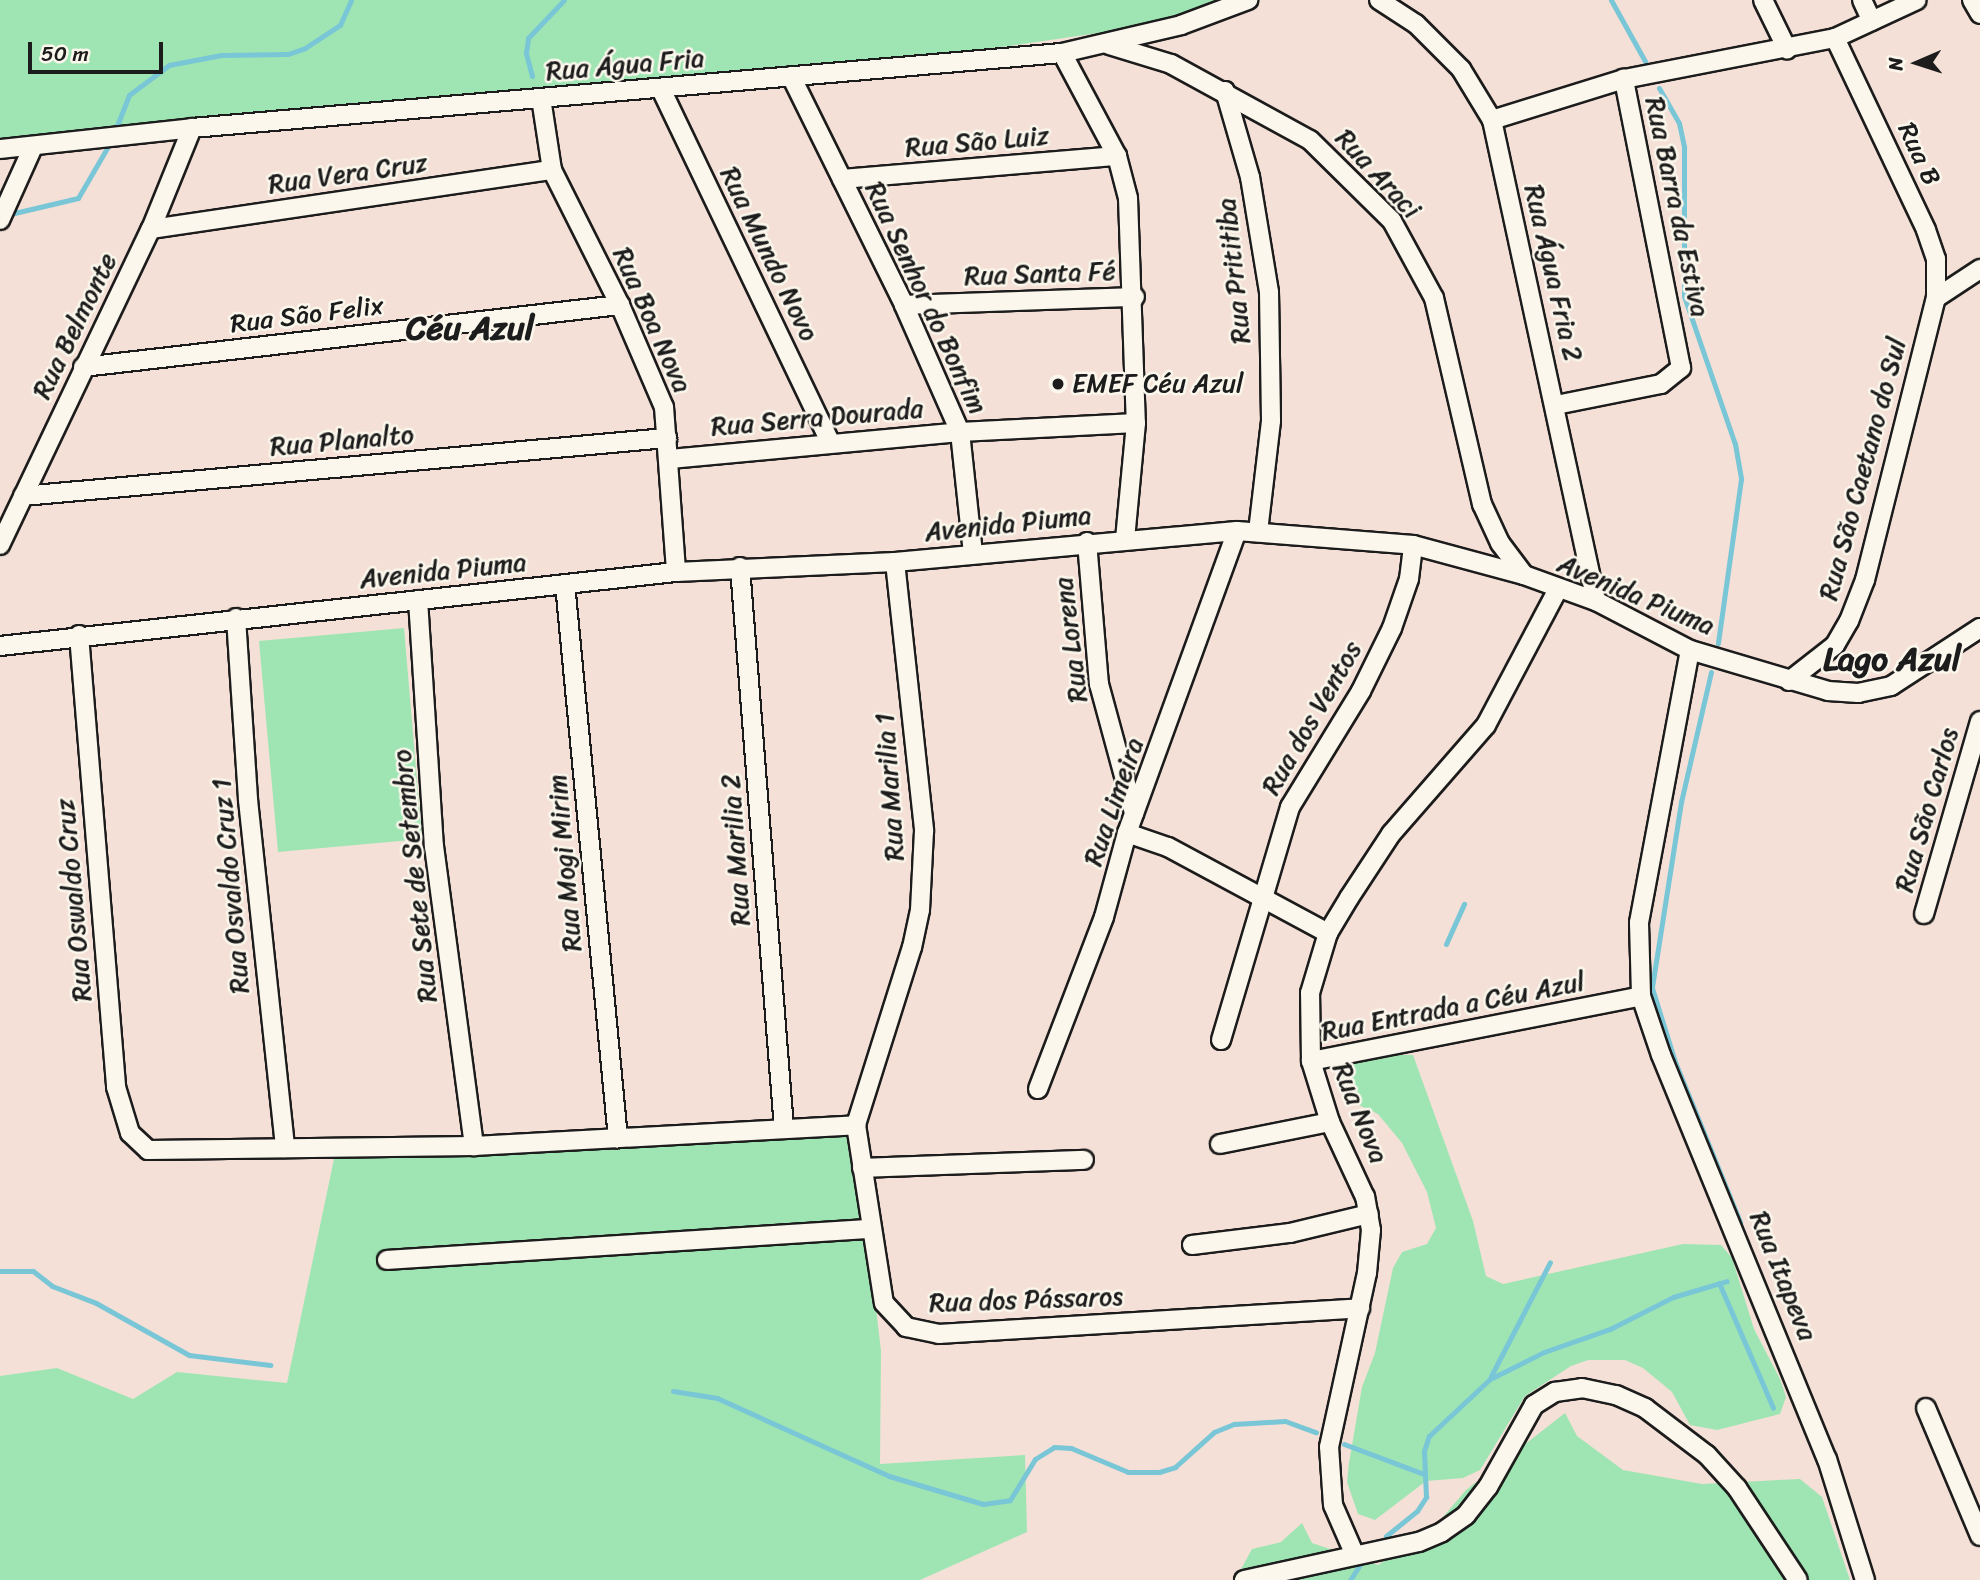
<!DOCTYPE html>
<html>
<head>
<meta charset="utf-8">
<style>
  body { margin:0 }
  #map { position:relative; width:1980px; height:1580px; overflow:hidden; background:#f4e0d6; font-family:Sriracha,sans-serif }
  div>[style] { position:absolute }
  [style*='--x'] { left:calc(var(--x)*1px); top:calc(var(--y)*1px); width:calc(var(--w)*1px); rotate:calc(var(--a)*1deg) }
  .green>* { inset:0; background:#9fe5b3 }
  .stream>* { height:5px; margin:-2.5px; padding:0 2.5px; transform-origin:2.5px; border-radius:2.5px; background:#79c6d7 }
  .roads { filter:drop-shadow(2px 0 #1c1c1c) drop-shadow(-2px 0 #1c1c1c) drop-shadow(0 2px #1c1c1c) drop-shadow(0 -2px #1c1c1c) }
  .street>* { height:18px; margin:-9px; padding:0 9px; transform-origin:9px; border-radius:9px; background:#fbf7ec }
  .dots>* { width:19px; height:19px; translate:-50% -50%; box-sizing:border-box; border:4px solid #fbf7ec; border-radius:50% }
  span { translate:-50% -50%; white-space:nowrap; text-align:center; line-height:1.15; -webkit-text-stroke:5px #fbf7ec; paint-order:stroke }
  .street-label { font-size:26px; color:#1c1c1c }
  .poi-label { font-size:26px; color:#1c1c1c }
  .left { translate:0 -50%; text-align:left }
  .district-label { font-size:33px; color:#1c1c1c; font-weight:700 }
  .north { position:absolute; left:1882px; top:28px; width:70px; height:70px; -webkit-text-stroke:5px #fbf7ec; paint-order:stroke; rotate:267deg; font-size:19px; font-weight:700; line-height:28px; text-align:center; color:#1c1c1c }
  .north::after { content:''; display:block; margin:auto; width:24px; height:32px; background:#1c1c1c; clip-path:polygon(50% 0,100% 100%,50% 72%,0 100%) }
  .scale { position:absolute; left:28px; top:42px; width:135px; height:32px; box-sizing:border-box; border:4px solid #1c1c1c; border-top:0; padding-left:9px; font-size:21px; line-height:24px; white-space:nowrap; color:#1c1c1c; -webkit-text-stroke:5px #fbf7ec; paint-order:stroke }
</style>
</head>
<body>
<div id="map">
  <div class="green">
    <div style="clip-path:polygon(0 0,1225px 0,1160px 24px,1010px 46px,699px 80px,0 142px)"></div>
    <div style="clip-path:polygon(404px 628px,422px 839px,278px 852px,259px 641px)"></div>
    <div style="clip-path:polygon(1378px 1055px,1413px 1055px,1473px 1221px,1486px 1276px,1503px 1284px,1683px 1244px,1721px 1245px,1732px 1258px,1754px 1329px,1780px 1379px,1786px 1397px,1780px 1414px,1717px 1430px,1690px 1425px,1672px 1392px,1643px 1368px,1625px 1360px,1588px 1360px,1571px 1366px,1525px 1396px,1480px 1470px,1463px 1478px,1426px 1481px,1375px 1520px,1358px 1514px,1347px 1482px,1349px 1463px,1362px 1387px,1375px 1353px,1393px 1268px,1402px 1252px,1427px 1244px,1436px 1228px,1427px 1192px,1402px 1143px,1378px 1114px,1346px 1099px,1339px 1083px,1343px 1065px)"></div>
    <div style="clip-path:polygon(854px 1121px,881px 1351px,880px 1464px,1025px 1455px,1027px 1532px,920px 1580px,0 1580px,0 1376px,57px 1368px,133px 1399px,177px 1372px,287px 1383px,338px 1140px,610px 1136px)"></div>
    <div style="clip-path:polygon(1565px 1413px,1577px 1436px,1623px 1470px,1702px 1484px,1800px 1479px,1822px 1497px,1850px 1580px,1235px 1580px,1252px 1549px,1281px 1542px,1302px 1523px,1312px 1543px,1378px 1565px,1431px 1531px,1466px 1490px)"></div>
  </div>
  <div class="stream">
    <div style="--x:1611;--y:0;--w:70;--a:60.9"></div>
    <div style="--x:532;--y:76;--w:24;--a:-105"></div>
    <div style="--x:526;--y:53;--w:15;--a:-82"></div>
    <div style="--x:528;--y:38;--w:52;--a:-46.5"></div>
    <div style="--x:1659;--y:88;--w:40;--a:60.3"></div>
    <div style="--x:1679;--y:123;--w:25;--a:78"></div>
    <div style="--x:1684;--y:147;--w:149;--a:90"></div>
    <div style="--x:1684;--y:296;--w:157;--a:71"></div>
    <div style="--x:1735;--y:444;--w:36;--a:80"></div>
    <div style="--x:1741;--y:479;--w:166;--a:98"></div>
    <div style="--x:6;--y:215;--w:74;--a:-13.3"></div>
    <div style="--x:78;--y:198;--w:66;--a:-59.9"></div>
    <div style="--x:111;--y:141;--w:49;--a:-68.6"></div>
    <div style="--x:129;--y:95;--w:50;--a:-36.9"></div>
    <div style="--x:169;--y:65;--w:53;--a:-10.9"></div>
    <div style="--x:221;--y:55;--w:67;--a:-0.9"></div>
    <div style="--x:288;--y:54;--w:18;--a:-19"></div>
    <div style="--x:305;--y:48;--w:42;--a:-33.3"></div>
    <div style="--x:340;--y:25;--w:27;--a:-66"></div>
    <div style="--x:1711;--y:672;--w:133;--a:103"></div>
    <div style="--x:1681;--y:802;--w:188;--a:98.9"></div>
    <div style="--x:1652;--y:988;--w:77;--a:72.7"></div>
    <div style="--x:1675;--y:1062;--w:173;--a:67.9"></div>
    <div style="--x:1446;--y:944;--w:44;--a:-65.8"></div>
    <div style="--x:0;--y:1271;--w:33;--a:0"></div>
    <div style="--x:33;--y:1271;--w:24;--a:38"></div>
    <div style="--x:52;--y:1286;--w:47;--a:21.1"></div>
    <div style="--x:96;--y:1303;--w:107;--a:29.2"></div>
    <div style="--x:189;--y:1355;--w:82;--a:7"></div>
    <div style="--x:1719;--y:1283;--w:136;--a:66.6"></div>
    <div style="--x:1491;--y:1376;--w:128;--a:-62.6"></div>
    <div style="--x:673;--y:1391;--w:45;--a:9"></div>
    <div style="--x:717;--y:1398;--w:189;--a:24.4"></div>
    <div style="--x:889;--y:1476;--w:98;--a:16.6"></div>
    <div style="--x:983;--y:1504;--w:27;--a:-8"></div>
    <div style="--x:1010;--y:1500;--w:48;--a:-58.6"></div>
    <div style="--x:1035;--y:1459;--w:22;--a:-32"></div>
    <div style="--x:1054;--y:1447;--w:17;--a:3"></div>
    <div style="--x:1071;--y:1448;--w:62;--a:22.8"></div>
    <div style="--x:1128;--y:1472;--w:31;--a:0"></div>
    <div style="--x:1159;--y:1472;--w:17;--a:-17"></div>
    <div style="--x:1175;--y:1467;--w:52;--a:-41.9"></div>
    <div style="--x:1214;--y:1432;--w:22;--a:-22"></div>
    <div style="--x:1234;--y:1424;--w:51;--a:-3.4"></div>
    <div style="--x:1285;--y:1421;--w:33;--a:20"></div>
    <div style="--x:1344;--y:1444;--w:85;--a:20.6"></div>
    <div style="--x:1386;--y:1536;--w:40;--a:-39"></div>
    <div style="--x:1417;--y:1511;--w:17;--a:-57"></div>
    <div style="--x:1426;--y:1497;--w:46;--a:-92.5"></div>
    <div style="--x:1424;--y:1451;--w:16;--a:-72"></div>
    <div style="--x:1429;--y:1436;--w:83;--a:-43.1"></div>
    <div style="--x:1490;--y:1379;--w:60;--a:-26.6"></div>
    <div style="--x:1544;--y:1352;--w:70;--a:-19.2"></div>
    <div style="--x:1610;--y:1329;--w:71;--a:-26.9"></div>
    <div style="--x:1673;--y:1297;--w:56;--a:-16.5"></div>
    <div style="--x:1350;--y:1580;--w:17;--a:-57"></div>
  </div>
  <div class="roads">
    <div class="street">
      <div style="--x:1379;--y:0;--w:44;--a:33"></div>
      <div style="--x:1416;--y:24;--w:64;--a:45"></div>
      <div style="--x:1461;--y:69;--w:60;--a:58.7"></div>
      <div style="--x:1492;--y:120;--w:492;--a:77.8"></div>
      <div style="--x:1763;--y:0;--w:55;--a:63.9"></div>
      <div style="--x:1862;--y:0;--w:23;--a:65"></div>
      <div style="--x:1972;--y:0;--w:16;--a:60"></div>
      <div style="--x:1835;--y:38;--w:212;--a:64.6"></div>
      <div style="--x:1926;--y:230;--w:31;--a:71"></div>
      <div style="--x:1936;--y:259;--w:39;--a:90"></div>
      <div style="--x:1109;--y:45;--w:65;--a:17"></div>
      <div style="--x:1171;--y:64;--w:158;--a:28.7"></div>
      <div style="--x:1310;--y:140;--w:115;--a:44.6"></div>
      <div style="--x:1392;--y:221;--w:88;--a:61.4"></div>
      <div style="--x:1434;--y:298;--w:212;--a:76.9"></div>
      <div style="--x:1482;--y:504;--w:43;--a:65.2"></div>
      <div style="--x:1500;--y:543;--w:40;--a:53"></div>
      <div style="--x:1062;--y:53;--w:117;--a:61.9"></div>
      <div style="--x:1117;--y:156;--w:43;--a:75.3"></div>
      <div style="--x:1128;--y:198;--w:225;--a:88"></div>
      <div style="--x:1136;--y:423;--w:117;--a:95.4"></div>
      <div style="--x:791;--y:76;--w:255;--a:63.7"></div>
      <div style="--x:904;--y:305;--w:139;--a:66.2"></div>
      <div style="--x:960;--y:432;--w:123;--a:83.9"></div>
      <div style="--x:661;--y:89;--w:391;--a:64.4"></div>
      <div style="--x:1225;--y:91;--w:90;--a:73.8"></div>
      <div style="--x:1250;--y:177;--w:117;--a:80.6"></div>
      <div style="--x:1269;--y:292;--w:129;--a:89.1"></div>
      <div style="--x:1271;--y:421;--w:112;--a:96.7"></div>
      <div style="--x:541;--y:98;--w:73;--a:81.3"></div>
      <div style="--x:552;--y:170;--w:151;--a:63.3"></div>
      <div style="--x:620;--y:305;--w:111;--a:66.7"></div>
      <div style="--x:664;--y:407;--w:165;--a:85.8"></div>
      <div style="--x:1492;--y:120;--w:138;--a:-17.3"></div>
      <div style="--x:1624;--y:79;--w:215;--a:-11"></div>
      <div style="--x:1835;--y:38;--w:90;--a:-24.9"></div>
      <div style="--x:0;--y:149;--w:193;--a:-6.2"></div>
      <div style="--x:192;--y:128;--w:873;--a:-4.93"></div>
      <div style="--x:1062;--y:53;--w:122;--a:-13.2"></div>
      <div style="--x:1181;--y:25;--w:72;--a:-20.5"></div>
      <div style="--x:842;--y:179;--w:276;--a:-4.8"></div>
      <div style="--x:0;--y:220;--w:80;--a:-65.7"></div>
      <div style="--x:151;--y:229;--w:405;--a:-8.4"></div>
      <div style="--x:904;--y:305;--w:231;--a:-2"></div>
      <div style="--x:83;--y:367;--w:541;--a:-6.59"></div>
      <div style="--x:1556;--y:405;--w:107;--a:-11.3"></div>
      <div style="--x:1661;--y:384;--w:26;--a:-39"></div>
      <div style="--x:1681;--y:368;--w:295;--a:-101.2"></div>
      <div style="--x:670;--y:459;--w:291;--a:-5.3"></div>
      <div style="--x:960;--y:432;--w:176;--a:-2.9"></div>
      <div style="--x:23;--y:496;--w:647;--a:-5.15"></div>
      <div style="--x:1087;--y:542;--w:143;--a:85.2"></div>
      <div style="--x:1099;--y:684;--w:134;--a:74.8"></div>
      <div style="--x:0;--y:545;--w:350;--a:-64.5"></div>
      <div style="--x:151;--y:229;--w:109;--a:-67.9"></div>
      <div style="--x:895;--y:562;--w:271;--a:83.8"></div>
      <div style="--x:924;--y:831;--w:79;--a:92.9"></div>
      <div style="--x:920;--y:910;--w:38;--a:102"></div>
      <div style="--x:912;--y:947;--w:187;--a:107.5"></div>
      <div style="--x:856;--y:1125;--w:180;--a:81.1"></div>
      <div style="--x:884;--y:1303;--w:33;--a:47"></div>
      <div style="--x:906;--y:1327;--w:34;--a:12"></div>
      <div style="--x:939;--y:1334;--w:422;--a:-3.5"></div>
      <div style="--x:740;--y:567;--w:563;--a:85.52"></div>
      <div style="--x:565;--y:584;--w:557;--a:84.54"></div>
      <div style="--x:418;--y:600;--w:247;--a:86.3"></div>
      <div style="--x:434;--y:846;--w:303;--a:82.4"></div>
      <div style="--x:236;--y:618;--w:182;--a:86.2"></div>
      <div style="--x:248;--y:800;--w:350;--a:83.9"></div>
      <div style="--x:79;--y:635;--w:454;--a:85.3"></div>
      <div style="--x:116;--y:1087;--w:48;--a:73.1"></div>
      <div style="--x:130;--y:1133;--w:25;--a:43"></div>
      <div style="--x:148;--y:1150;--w:326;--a:-0.7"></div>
      <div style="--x:474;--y:1146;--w:383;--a:-3.1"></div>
      <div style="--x:0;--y:646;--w:680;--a:-6.25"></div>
      <div style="--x:676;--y:572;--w:219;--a:-2.6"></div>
      <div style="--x:895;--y:562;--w:343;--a:-5.2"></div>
      <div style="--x:1237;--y:531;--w:177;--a:4.5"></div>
      <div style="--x:1413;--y:545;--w:115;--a:15.1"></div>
      <div style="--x:1524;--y:575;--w:77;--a:19.9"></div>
      <div style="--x:1596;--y:601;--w:106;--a:27.5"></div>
      <div style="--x:1690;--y:650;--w:144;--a:16.5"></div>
      <div style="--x:1828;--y:691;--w:30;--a:4"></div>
      <div style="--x:1858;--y:693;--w:34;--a:-12"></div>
      <div style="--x:1891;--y:686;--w:106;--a:-33.1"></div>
      <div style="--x:1690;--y:650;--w:278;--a:100.6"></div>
      <div style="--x:1639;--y:923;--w:73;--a:88.4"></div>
      <div style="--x:1641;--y:996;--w:62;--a:71.3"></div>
      <div style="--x:1661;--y:1055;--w:437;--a:67.7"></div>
      <div style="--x:1827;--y:1459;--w:127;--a:72.6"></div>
      <div style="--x:1789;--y:681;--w:58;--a:-38"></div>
      <div style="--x:1835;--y:645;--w:28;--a:-60"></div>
      <div style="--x:1849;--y:621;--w:44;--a:-68.7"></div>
      <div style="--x:1865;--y:580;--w:291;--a:-75.9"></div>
      <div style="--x:1936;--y:298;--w:53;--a:-33.4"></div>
      <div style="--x:1127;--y:833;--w:43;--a:18.9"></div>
      <div style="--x:1168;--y:847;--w:182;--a:28.3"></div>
      <div style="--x:1924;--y:914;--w:201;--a:-73.8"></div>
      <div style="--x:1221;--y:1040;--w:243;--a:-73.5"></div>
      <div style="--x:1290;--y:807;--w:136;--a:-58.5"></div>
      <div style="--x:1361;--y:691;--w:70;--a:-63.8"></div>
      <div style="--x:1392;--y:628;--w:52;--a:-70.9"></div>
      <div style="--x:1409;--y:579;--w:34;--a:-83"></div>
      <div style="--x:1311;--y:1061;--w:336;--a:-11.1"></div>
      <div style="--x:1038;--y:1089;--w:184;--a:-69"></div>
      <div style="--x:1104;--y:917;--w:87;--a:-74.7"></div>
      <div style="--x:1127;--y:833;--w:321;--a:-70"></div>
      <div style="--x:1220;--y:1144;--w:112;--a:-11.3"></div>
      <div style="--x:862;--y:1168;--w:222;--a:-2.1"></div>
      <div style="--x:1192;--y:1245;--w:99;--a:-7"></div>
      <div style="--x:1290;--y:1233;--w:81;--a:-13.5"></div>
      <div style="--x:387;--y:1260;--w:484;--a:-3.7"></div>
      <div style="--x:1926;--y:1408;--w:139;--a:67.1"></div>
      <div style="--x:1354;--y:1553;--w:52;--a:-113.6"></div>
      <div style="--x:1333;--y:1505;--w:58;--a:-93.9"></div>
      <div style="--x:1329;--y:1447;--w:178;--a:-77.7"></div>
      <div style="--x:1367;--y:1273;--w:43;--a:-84.7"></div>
      <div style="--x:1371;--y:1230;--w:34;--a:-100"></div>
      <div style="--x:1365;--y:1197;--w:83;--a:-115"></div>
      <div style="--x:1330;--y:1122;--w:64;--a:-107.3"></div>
      <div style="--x:1311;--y:1061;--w:68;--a:-90.8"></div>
      <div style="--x:1310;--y:993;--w:63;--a:-73.3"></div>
      <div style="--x:1328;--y:933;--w:41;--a:-59"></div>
      <div style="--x:1349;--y:898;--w:77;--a:-56.7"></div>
      <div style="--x:1391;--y:834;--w:145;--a:-48.9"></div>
      <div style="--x:1486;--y:725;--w:154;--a:-62.1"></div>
      <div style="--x:1244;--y:1580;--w:179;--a:-12.3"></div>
      <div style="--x:1419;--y:1542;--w:25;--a:-23"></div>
      <div style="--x:1442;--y:1532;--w:29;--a:-35"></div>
      <div style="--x:1466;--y:1515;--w:36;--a:-52"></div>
      <div style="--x:1488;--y:1487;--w:94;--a:-60.7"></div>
      <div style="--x:1534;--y:1405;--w:25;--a:-32"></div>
      <div style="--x:1555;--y:1392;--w:27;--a:-8"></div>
      <div style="--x:1582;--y:1388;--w:35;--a:12"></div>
      <div style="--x:1616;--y:1395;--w:32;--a:24"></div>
      <div style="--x:1645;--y:1408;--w:78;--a:37.2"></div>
      <div style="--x:1707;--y:1455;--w:45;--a:47.7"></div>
      <div style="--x:1737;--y:1488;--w:110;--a:56.5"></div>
    </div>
  </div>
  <div class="dots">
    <div style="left:1058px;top:384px;background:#1c1c1c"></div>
  </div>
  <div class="street-label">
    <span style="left:625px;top:65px;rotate:-5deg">Rua Água Fria</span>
    <span style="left:977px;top:142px;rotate:-5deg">Rua São Luiz</span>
    <span style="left:1919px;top:154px;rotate:65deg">Rua B</span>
    <span style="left:348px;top:174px;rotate:-8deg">Rua Vera Cruz</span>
    <span style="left:1378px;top:174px;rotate:47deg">Rua Araci</span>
    <span style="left:1677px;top:207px;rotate:78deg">Rua Barra da Estiva</span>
    <span style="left:769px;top:254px;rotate:64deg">Rua Mundo Novo</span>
    <span style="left:1234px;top:271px;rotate:-96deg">Rua Prititiba</span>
    <span style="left:1553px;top:273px;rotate:77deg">Rua Água Fria 2</span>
    <span style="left:1040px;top:274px;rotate:-2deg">Rua Santa Fé</span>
    <span style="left:926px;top:298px;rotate:65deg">Rua Senhor do Bonfim</span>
    <span style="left:307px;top:315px;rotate:-7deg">Rua São Felix</span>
    <span style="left:652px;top:320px;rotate:66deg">Rua Boa Nova</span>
    <span style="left:75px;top:326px;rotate:-64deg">Rua Belmonte</span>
    <span style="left:817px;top:418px;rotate:-5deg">Rua Serra Dourada</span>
    <span style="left:342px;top:441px;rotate:-5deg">Rua Planalto</span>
    <span style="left:1863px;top:469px;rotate:-75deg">Rua São Caetano do Sul</span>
    <span style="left:1008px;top:524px;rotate:-6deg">Avenida Piuma</span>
    <span style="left:443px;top:571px;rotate:-6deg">Avenida Piuma</span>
    <span style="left:1636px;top:595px;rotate:23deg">Avenida Piuma</span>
    <span style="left:1071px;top:640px;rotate:-97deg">Rua Lorena</span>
    <span style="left:1312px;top:718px;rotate:-60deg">Rua dos Ventos</span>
    <span style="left:890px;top:787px;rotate:-94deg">Rua Marilia 1</span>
    <span style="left:1114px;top:802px;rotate:-71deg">Rua Limeira</span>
    <span style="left:1927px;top:810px;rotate:-74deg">Rua São Carlos</span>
    <span style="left:736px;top:850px;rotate:-94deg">Rua Marilia 2</span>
    <span style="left:565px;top:863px;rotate:-95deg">Rua Mogi Mirim</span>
    <span style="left:415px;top:876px;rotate:-96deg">Rua Sete de Setembro</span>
    <span style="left:231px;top:886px;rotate:-95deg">Rua Osvaldo Cruz 1</span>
    <span style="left:74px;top:900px;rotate:-95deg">Rua Oswaldo Cruz</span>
    <span style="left:1453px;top:1007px;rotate:-11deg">Rua Entrada a Céu Azul</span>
    <span style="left:1360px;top:1113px;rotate:68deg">Rua Nova</span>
    <span style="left:1783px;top:1276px;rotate:68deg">Rua Itapeva</span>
    <span style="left:1026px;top:1300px;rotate:-2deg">Rua dos Pássaros</span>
  </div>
  <div class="poi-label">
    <span class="left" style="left:1072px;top:384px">EMEF Céu Azul</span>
  </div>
  <div class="district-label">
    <span style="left:470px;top:329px">Céu Azul</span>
    <span style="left:1892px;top:660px">Lago Azul</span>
  </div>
  <div class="north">N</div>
  <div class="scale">50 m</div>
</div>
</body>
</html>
